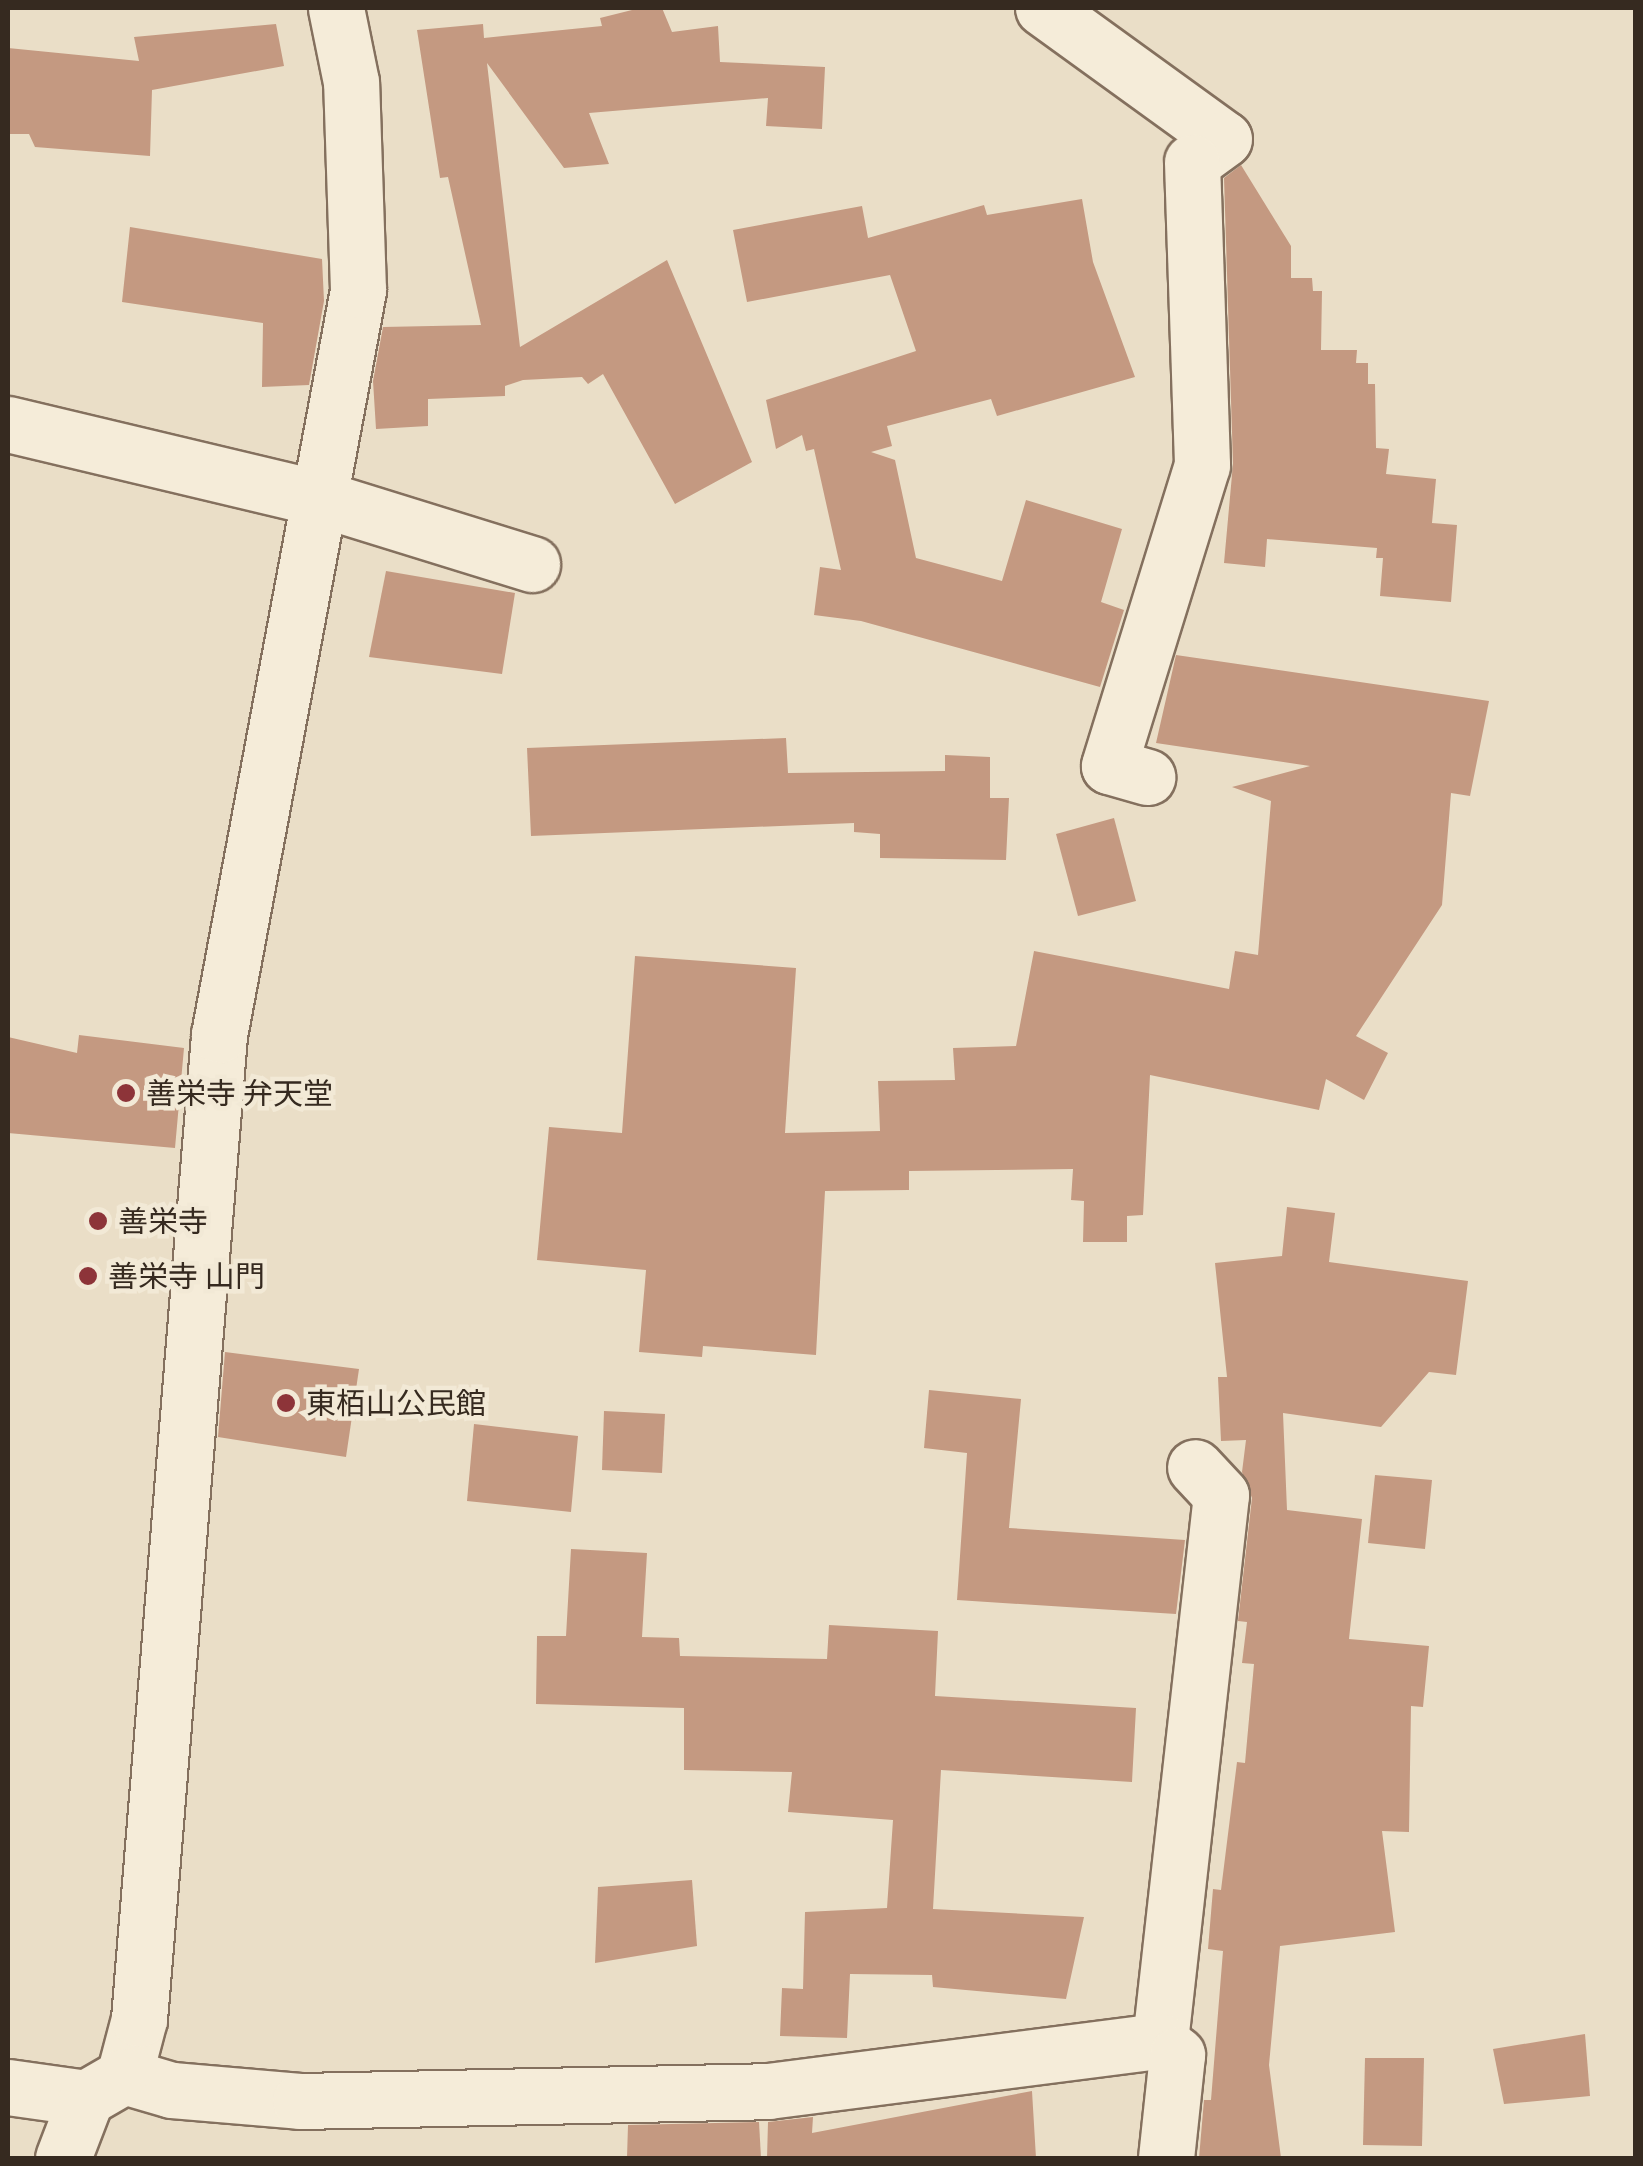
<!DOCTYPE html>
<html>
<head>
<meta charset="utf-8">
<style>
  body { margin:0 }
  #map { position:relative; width:1643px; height:2166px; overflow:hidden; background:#eadec7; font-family:"IBM Plex Serif","Noto Sans JP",serif }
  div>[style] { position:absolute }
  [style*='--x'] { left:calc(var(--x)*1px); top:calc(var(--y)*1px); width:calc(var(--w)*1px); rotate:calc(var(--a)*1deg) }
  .building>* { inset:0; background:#c49981 }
  .roads { filter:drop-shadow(2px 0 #84705e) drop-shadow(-2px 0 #84705e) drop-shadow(0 2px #84705e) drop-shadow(0 -2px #84705e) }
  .street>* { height:55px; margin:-27.5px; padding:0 27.5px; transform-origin:27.5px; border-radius:27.5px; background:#f5ecd9 }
  .dots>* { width:28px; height:28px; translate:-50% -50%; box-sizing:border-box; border:5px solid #f2e9d6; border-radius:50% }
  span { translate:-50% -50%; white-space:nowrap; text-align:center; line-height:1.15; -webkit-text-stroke:9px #f2e9d6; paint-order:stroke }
  .poi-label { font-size:30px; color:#362a20 }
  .left { translate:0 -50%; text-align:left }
  .frame { position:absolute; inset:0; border:10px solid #362a20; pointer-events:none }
</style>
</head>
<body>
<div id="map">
  <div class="building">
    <div style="clip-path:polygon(640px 8px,662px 8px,672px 32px,718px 26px,720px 62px,825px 67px,822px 129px,766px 126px,768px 98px,589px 113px,609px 164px,564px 168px,487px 63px,520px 347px,667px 260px,752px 462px,675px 504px,603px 374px,588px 384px,582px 377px,523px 380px,505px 386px,505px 396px,428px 399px,428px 426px,376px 429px,373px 381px,383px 327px,481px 325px,448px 177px,440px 178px,417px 30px,483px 24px,484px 38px,602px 26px,600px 18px)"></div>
    <div style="clip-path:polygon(276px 24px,284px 66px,152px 90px,150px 156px,35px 147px,29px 134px,8px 134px,8px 48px,139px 61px,134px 37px)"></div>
    <div style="clip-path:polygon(1241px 165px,1291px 246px,1291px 278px,1312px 278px,1313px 291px,1322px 291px,1321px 350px,1357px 350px,1356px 363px,1368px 363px,1368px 384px,1375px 384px,1376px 448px,1389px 449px,1386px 474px,1436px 479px,1432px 523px,1457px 525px,1451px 602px,1380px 596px,1383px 558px,1376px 558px,1377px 548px,1267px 539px,1265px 567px,1224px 563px,1233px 464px,1224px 178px)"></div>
    <div style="clip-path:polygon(1082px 199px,1093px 262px,1135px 377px,997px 416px,991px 399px,887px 426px,892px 446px,871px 452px,895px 460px,916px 558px,1002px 581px,1026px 500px,1122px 529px,1101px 602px,1124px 610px,1100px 687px,861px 621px,814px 615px,820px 567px,841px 570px,814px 449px,806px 451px,802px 435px,776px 449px,766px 400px,916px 351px,890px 275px,747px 302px,733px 230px,862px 206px,868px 238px,984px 205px,987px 215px)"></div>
    <div style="clip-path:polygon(130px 227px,322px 259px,324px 301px,309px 385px,262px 387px,263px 323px,122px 302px)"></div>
    <div style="clip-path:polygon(386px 571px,515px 593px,502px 674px,369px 657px)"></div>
    <div style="clip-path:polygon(1176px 655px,1489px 701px,1470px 796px,1451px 793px,1442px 905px,1356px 1036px,1388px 1053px,1364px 1100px,1326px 1079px,1319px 1110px,1150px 1075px,1143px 1215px,1127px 1216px,1127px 1242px,1083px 1242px,1084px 1201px,1071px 1200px,1073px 1169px,909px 1171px,909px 1190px,825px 1191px,816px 1355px,703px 1346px,702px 1357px,639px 1352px,646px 1270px,537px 1260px,549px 1127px,622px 1133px,635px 956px,796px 968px,785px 1133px,880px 1131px,878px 1081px,955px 1080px,953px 1048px,1016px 1046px,1034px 951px,1229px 989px,1235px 951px,1258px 955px,1271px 801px,1232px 787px,1310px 766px,1156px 743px)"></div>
    <div style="clip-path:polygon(786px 738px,788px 773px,945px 771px,945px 755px,990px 757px,990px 798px,1009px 798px,1006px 860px,880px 858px,880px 834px,854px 832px,854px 823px,531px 836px,527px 748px)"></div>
    <div style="clip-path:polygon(1114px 818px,1136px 901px,1078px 916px,1056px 834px)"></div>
    <div style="clip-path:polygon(79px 1035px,184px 1048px,175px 1148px,8px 1133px,8px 1037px,77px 1053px)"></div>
    <div style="clip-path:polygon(1287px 1207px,1335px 1213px,1329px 1262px,1468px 1281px,1456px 1375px,1429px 1372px,1381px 1427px,1283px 1413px,1287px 1510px,1362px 1519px,1349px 1639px,1429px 1646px,1423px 1707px,1411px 1706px,1409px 1832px,1382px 1831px,1395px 1932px,1280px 1946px,1269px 2065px,1281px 2158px,1199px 2158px,1204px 2100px,1211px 2100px,1223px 1951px,1208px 1949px,1213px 1889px,1221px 1890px,1237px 1762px,1245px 1763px,1254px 1664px,1242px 1663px,1247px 1622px,1238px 1621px,1252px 1498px,1242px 1472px,1246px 1440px,1221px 1441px,1218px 1377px,1227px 1377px,1215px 1263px,1282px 1256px)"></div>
    <div style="clip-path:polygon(225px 1352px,359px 1369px,346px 1457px,218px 1437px)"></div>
    <div style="clip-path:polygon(929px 1390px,1021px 1399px,1009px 1528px,1185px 1540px,1176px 1614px,957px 1600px,967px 1453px,924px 1448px)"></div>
    <div style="clip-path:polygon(604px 1411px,665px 1414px,662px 1473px,602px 1470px)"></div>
    <div style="clip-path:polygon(474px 1424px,578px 1436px,571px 1512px,467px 1501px)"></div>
    <div style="clip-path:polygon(1375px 1475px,1432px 1480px,1425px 1549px,1368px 1543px)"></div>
    <div style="clip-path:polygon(571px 1549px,647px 1553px,642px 1637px,679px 1638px,680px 1656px,827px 1659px,829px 1625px,938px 1631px,935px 1696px,1136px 1708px,1132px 1782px,941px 1770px,933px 1909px,1084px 1917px,1066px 1999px,933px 1987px,932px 1975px,850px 1974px,847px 2038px,780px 2036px,782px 1988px,803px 1989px,805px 1912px,887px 1908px,893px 1820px,788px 1812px,792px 1772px,684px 1770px,684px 1708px,536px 1704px,537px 1636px,566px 1636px)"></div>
    <div style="clip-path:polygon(692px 1880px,697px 1946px,595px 1963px,598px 1887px)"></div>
    <div style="clip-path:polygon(1585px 2034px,1590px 2096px,1504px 2104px,1493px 2049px)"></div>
    <div style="clip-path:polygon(1365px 2058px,1424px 2058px,1422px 2146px,1363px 2145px)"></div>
    <div style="clip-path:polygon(1032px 2091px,1036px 2158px,767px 2158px,768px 2122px,813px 2117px,812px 2133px)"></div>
    <div style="clip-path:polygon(759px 2122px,761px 2158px,627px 2158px,628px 2125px)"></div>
  </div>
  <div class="roads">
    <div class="street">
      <div style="--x:1043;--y:8;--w:223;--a:35.9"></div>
      <div style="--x:1224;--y:139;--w:39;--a:144"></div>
      <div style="--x:1192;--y:162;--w:303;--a:88.1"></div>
      <div style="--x:1202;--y:465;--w:315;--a:107.2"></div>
      <div style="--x:1109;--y:766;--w:40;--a:16"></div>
      <div style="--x:8;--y:424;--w:323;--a:13.4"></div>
      <div style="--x:322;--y:499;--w:220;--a:17.2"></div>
      <div style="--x:1160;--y:2041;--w:549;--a:-83.63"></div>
      <div style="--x:1221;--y:1495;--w:38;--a:-133"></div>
      <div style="--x:124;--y:2076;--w:59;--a:-75.3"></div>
      <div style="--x:139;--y:2019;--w:987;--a:-85.35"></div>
      <div style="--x:219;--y:1035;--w:758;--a:-79.43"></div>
      <div style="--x:358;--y:290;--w:208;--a:-91.9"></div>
      <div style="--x:351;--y:82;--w:76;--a:-101.5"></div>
      <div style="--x:8;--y:2087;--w:79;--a:8"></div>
      <div style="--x:86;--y:2098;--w:64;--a:111"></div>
      <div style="--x:86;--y:2098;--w:44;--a:-30.1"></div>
      <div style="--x:124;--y:2076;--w:50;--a:16.3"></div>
      <div style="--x:172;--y:2090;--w:128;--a:4.9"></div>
      <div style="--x:300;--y:2101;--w:468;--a:-1.2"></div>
      <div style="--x:768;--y:2091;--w:395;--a:-7.3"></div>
      <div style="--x:1160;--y:2041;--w:22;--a:39"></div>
      <div style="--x:1177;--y:2055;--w:104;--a:96.1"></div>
    </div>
  </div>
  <div class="dots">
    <div style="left:126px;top:1093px;background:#8d3439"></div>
    <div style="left:98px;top:1221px;background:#8d3439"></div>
    <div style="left:88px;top:1276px;background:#8d3439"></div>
    <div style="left:286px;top:1403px;background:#8d3439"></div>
  </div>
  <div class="poi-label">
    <span class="left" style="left:146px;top:1093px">善栄寺 弁天堂</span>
    <span class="left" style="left:118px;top:1221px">善栄寺</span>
    <span class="left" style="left:108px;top:1276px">善栄寺 山門</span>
    <span class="left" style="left:306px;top:1403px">東栢山公民館</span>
  </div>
  <div class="frame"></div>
</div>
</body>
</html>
